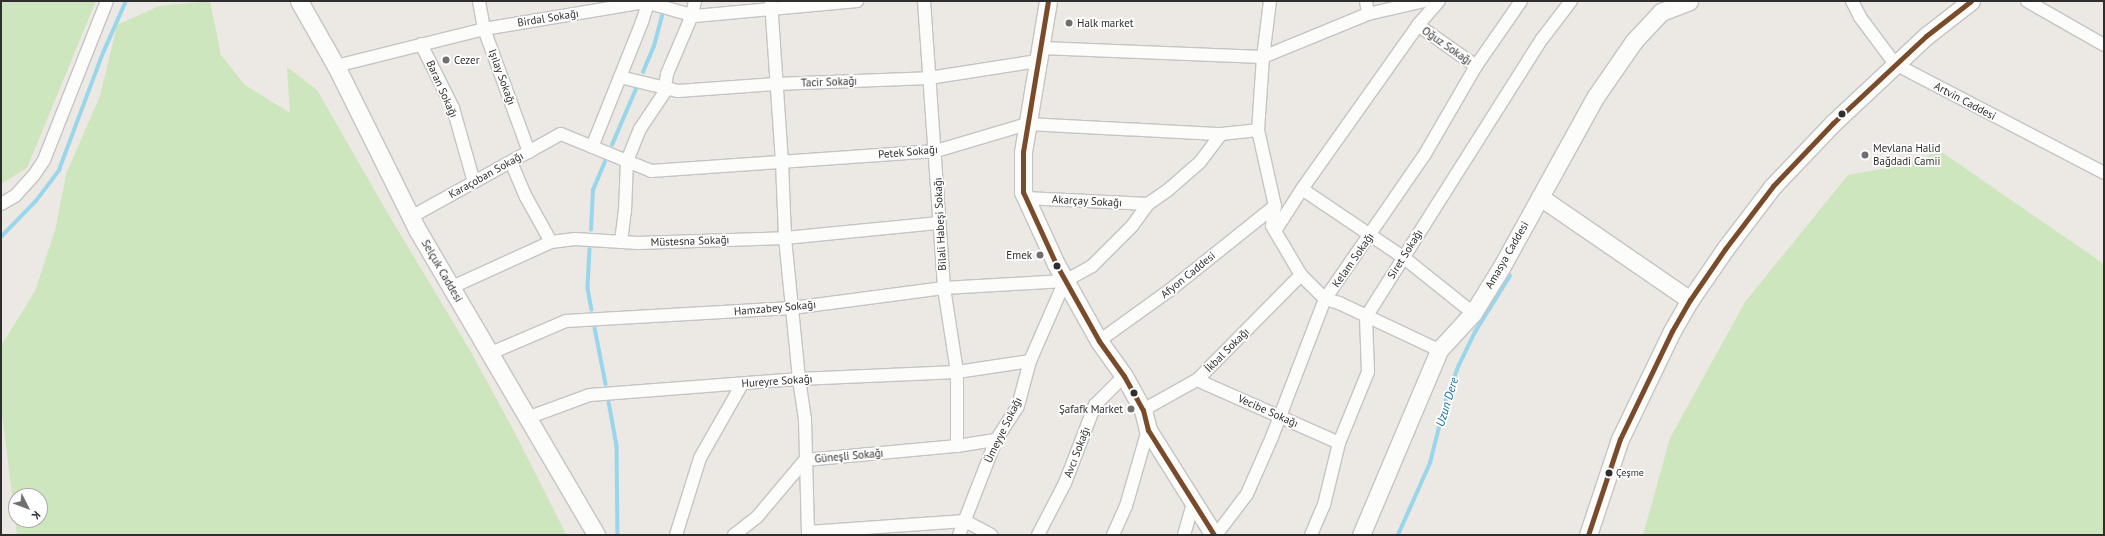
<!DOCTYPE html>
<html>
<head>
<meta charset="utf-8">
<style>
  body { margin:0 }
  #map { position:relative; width:2105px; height:536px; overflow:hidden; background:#ece8e4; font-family:"PT Sans",sans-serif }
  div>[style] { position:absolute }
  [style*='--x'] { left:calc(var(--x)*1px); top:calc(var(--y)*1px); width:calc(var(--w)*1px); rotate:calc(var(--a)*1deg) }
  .green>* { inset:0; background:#cee6be }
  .stream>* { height:3.5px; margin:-1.75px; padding:0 1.75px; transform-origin:1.75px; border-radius:1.75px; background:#99d6ec }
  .roads { filter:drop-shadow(1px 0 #c5c4c5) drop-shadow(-1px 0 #c5c4c5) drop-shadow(0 1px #c5c4c5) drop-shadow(0 -1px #c5c4c5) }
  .street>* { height:12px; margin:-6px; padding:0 6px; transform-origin:6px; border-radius:6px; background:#fcfcfb }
  .secondary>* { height:17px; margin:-8.5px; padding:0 8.5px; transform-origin:8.5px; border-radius:8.5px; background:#fcfcfb }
  .bus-1>* { height:5px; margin:-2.5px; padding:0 2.5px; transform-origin:2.5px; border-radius:2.5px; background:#7a4b2a }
  .dots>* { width:11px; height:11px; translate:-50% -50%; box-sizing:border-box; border:2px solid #fff; border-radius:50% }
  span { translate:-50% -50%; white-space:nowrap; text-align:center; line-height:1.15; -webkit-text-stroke:3.5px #fff; paint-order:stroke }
  .bus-label { font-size:10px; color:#2e2e2e }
  .left { translate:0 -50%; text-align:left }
  .street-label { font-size:11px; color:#2e2e2e }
  .poi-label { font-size:11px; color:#2e2e2e }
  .right { translate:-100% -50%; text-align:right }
  .water-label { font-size:12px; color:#0d6fa3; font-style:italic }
  .frame { position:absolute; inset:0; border:2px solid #2e2e2e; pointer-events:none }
  .north { position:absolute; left:8px; top:488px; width:40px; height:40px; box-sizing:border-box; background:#fff; border:1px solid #ababab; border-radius:50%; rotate:132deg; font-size:11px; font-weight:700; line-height:16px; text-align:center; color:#2e2e2e }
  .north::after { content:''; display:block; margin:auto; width:14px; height:18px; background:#706f6e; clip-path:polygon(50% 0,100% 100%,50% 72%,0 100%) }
</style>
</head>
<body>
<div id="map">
  <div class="green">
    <div style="clip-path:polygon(1px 1px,96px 1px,27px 168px,1px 184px)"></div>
    <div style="clip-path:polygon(evenodd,210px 1px,221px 55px,245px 85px,290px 113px,287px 67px,317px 90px,390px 217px,471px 352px,515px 433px,566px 534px,564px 535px,17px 535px,1px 406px,1px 346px,35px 291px,56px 227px,66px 174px,100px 96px,117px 25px,159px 6px,210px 1px,16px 496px,40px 496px,40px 520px,16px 520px,16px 496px)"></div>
    <div style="clip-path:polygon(1940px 151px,2104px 264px,2104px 535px,1643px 535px,1670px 438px,1745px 302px,1848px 175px,1903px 165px)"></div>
  </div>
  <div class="stream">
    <div style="--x:643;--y:72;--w:28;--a:-67"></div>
    <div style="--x:654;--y:46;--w:31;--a:-75"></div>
    <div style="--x:612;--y:145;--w:61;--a:-66.8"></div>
    <div style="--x:591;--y:230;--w:40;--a:-87.1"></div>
    <div style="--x:593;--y:190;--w:30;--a:-67"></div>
    <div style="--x:1;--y:237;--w:50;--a:-45.8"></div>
    <div style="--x:36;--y:201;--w:39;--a:-53"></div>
    <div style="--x:59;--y:170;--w:125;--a:-69.4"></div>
    <div style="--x:103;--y:53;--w:57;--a:-66.1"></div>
    <div style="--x:590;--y:249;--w:39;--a:93"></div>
    <div style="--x:588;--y:288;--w:22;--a:80"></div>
    <div style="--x:595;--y:328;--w:57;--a:78.9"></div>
    <div style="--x:609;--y:402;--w:45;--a:79.7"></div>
    <div style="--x:617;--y:446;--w:89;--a:89.4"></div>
    <div style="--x:1398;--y:535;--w:79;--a:-66"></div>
    <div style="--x:1430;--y:463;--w:69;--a:-75.8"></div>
    <div style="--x:1447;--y:396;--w:33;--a:-69"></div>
    <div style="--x:1459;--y:365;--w:37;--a:-64"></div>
    <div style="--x:1475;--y:332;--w:66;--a:-58"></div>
  </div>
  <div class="roads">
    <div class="street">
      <div style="--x:479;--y:1;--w:28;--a:80"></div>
      <div style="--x:484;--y:29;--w:131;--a:69.9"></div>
      <div style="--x:771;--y:1;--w:161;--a:86.1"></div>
      <div style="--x:782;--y:162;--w:76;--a:87.7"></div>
      <div style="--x:785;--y:238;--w:142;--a:84.3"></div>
      <div style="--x:799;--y:379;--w:40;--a:81.5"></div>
      <div style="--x:805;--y:419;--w:116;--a:88.5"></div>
      <div style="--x:924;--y:1;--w:288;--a:86"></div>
      <div style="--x:944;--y:288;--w:85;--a:81.2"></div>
      <div style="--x:957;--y:372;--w:74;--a:90"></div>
      <div style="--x:1270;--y:1;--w:56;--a:97.1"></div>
      <div style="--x:1263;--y:57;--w:73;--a:93.9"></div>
      <div style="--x:1258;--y:130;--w:78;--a:77.4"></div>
      <div style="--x:1275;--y:206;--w:20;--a:99"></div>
      <div style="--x:1272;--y:226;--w:57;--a:59.4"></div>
      <div style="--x:1301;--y:275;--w:34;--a:45"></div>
      <div style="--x:1325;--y:299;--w:15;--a:16"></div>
      <div style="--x:1339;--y:303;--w:110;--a:25.2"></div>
      <div style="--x:1366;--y:1;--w:13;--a:81"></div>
      <div style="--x:1852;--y:1;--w:18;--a:63"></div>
      <div style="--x:1860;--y:17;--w:59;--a:53.3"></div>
      <div style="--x:1895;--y:64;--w:236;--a:27.5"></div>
      <div style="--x:2027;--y:1;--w:89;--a:29.7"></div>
      <div style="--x:1418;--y:25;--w:71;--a:35.3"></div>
      <div style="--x:421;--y:44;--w:72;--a:63.4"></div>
      <div style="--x:453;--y:108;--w:77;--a:74.2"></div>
      <div style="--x:1041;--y:48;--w:222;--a:2.3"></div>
      <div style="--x:1263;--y:57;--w:113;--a:-22.3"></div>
      <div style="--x:1368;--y:14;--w:57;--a:-13.1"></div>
      <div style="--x:336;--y:66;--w:153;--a:-14"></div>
      <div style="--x:484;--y:29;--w:163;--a:-9.5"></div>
      <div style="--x:645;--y:2;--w:52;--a:15.6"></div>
      <div style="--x:695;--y:16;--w:163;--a:-5.3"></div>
      <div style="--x:620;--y:77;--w:60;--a:13.6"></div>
      <div style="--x:678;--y:91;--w:98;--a:-4.1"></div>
      <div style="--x:776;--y:84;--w:153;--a:-2.2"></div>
      <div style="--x:929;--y:78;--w:110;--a:-8.9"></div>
      <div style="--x:592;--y:147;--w:135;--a:-68.2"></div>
      <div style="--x:642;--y:22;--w:22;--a:-72"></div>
      <div style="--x:511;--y:162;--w:38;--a:67"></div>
      <div style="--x:526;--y:197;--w:51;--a:60.9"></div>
      <div style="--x:1302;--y:189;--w:122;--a:34"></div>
      <div style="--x:1403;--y:257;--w:90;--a:38.7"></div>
      <div style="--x:1026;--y:198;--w:122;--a:2.8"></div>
      <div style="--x:1;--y:204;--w:16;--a:-30"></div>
      <div style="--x:15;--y:196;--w:28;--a:-48"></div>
      <div style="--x:34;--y:175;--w:18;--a:-56"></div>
      <div style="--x:44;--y:160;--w:171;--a:-68.4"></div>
      <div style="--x:411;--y:217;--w:171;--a:-29"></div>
      <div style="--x:561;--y:134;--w:97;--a:22.3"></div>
      <div style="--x:651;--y:171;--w:286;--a:-4"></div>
      <div style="--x:936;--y:151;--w:95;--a:-16.5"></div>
      <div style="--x:1027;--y:124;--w:194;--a:3"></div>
      <div style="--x:1221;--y:134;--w:37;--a:-6"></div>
      <div style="--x:1275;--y:231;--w:50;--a:-57.3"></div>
      <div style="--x:1302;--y:189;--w:201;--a:-54.7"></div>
      <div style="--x:1418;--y:25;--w:32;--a:-49"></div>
      <div style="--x:621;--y:242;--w:31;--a:-83"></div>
      <div style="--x:625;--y:211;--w:50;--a:-87.7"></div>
      <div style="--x:627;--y:161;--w:35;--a:-68"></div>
      <div style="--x:640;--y:129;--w:43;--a:-56.3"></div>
      <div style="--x:664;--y:93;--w:19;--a:-81"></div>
      <div style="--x:667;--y:74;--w:64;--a:-67"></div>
      <div style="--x:692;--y:15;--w:14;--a:-78"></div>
      <div style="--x:450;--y:288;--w:111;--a:-24.5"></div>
      <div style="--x:551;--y:242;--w:24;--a:-7"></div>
      <div style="--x:575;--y:239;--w:63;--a:3.6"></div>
      <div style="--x:638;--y:243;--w:147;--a:-1.9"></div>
      <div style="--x:785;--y:238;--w:155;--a:-5.6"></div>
      <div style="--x:1099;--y:341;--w:87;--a:-35.7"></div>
      <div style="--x:1170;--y:290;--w:134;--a:-38.7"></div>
      <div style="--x:491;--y:353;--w:82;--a:-23.1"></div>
      <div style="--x:566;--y:321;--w:226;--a:-3.3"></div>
      <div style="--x:792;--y:308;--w:153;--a:-7.5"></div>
      <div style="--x:944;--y:288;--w:121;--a:-3.3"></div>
      <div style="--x:1065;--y:281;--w:31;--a:-29"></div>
      <div style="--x:1092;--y:266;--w:57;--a:-45"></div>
      <div style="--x:1132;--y:226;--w:27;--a:-54"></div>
      <div style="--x:1148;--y:204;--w:24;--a:-35"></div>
      <div style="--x:1168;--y:190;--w:43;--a:-41.2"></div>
      <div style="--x:1200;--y:162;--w:35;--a:-53"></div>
      <div style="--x:1197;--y:380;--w:155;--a:23.9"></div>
      <div style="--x:1143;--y:410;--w:62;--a:-29.1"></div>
      <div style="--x:1197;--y:380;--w:148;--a:-45.3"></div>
      <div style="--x:527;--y:418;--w:67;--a:-20.1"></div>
      <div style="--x:590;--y:395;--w:210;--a:-4.4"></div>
      <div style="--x:799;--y:379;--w:158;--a:-2.5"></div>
      <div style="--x:957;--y:372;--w:74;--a:-8.6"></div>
      <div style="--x:808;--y:532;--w:157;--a:-4"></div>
      <div style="--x:965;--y:521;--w:30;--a:28"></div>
      <div style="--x:676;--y:535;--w:81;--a:-72.7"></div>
      <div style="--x:700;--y:458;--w:85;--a:-60.4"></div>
      <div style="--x:734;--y:535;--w:29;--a:-38"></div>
      <div style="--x:757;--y:517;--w:75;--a:-49.9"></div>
      <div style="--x:805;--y:460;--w:153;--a:-5.3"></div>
      <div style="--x:957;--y:446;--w:39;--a:-9"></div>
      <div style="--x:959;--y:535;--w:102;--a:-68.7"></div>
      <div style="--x:996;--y:440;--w:40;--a:-57.1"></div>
      <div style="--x:1018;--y:406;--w:47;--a:-75.1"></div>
      <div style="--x:1030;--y:361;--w:87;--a:-66.4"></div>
      <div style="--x:1038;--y:535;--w:59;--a:-62.6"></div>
      <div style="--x:1065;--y:483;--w:84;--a:-69"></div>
      <div style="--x:1095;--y:405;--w:41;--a:-45"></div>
      <div style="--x:1113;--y:535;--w:32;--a:-66"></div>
      <div style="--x:1126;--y:506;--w:79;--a:-73.9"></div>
      <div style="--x:1184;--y:535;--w:33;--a:-74"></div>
      <div style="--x:1216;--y:535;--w:51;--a:-52.9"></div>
      <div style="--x:1247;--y:494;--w:62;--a:-66.3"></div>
      <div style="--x:1272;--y:437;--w:148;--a:-69"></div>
      <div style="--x:1325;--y:299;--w:176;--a:-55.4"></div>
      <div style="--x:1425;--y:154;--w:102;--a:-59.9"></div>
      <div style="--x:1476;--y:66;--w:79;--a:-55.3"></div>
      <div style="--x:1311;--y:535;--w:33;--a:-67"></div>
      <div style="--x:1324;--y:505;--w:64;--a:-76.4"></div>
      <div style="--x:1339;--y:443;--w:77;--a:-67.8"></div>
      <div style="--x:1368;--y:372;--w:55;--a:-92.1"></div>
      <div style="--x:1366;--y:317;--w:329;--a:-57.7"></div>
      <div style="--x:1542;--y:39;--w:48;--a:-52.7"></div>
    </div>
    <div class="secondary">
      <div style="--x:299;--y:1;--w:75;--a:60.4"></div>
      <div style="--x:336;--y:66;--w:184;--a:63.6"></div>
      <div style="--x:418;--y:231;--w:352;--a:59.6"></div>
      <div style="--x:1048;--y:1;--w:153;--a:99.4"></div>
      <div style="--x:1023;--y:152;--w:40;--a:90"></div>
      <div style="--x:1023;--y:192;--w:79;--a:65.4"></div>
      <div style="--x:1056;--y:264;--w:88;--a:60.8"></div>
      <div style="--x:1099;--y:341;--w:43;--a:54.5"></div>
      <div style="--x:1124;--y:376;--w:39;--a:61"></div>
      <div style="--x:1143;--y:410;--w:21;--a:76"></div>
      <div style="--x:1148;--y:430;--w:124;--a:57.8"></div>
      <div style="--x:1540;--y:197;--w:182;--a:34.5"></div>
      <div style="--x:1361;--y:535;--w:201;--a:-67.1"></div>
      <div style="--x:1439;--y:350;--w:50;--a:-47.4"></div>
      <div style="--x:1473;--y:313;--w:55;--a:-58.3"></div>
      <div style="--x:1502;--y:266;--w:194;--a:-61.1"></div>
      <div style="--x:1596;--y:96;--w:67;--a:-55.4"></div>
      <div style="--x:1634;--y:41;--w:40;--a:-47"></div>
      <div style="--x:1661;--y:12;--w:30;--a:-21"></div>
      <div style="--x:1588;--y:535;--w:101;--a:-71.6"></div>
      <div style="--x:1620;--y:439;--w:120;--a:-64.3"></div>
      <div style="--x:1672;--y:331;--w:36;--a:-60"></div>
      <div style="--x:1690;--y:300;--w:62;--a:-55.5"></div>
      <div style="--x:1725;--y:249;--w:79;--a:-52.7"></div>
      <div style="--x:1773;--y:186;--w:87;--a:-46.4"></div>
      <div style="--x:1833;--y:123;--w:127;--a:-43.1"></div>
      <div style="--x:1926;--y:36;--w:57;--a:-37.9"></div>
    </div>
  </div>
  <div class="bus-1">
    <div style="--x:1048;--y:1;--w:153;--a:99.4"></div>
    <div style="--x:1023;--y:152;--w:40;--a:90"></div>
    <div style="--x:1023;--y:192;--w:79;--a:65.4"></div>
    <div style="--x:1056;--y:264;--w:88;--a:60.8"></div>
    <div style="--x:1099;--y:341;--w:43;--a:54.5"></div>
    <div style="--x:1124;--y:376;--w:39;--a:61"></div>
    <div style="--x:1143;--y:410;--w:21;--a:76"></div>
    <div style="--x:1148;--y:430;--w:124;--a:57.8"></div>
    <div style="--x:1588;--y:535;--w:101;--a:-71.6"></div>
    <div style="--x:1620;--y:439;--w:120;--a:-64.3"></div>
    <div style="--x:1672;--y:331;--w:36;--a:-60"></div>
    <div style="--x:1690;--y:300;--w:62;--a:-55.5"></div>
    <div style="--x:1725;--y:249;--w:79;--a:-52.7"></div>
    <div style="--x:1773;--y:186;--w:87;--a:-46.4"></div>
    <div style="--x:1833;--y:123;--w:127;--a:-43.1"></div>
    <div style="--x:1926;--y:36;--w:57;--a:-37.9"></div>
  </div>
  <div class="dots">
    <div style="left:1069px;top:23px;background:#706f6e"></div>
    <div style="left:446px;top:60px;background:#706f6e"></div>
    <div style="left:1842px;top:114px;background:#2e2e2e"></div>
    <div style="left:1865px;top:155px;background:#706f6e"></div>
    <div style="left:1040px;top:255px;background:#706f6e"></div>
    <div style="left:1057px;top:266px;background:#2e2e2e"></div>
    <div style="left:1134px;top:393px;background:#2e2e2e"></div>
    <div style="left:1131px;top:409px;background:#706f6e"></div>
    <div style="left:1609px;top:473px;background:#2e2e2e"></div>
  </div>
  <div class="bus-label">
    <span class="left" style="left:1616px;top:473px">Çeşme</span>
  </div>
  <div class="street-label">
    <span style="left:548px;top:18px;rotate:-9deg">Birdal Sokağı</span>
    <span style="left:1447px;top:46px;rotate:35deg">Oğuz Sokağı</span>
    <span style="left:502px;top:77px;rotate:70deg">Işılay Sokağı</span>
    <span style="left:829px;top:82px;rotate:-2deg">Tacir Sokağı</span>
    <span style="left:442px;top:89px;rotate:66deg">Baran Sokağı</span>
    <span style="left:1965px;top:101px;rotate:28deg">Artvin Caddesi</span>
    <span style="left:908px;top:152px;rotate:-5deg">Petek Sokağı</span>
    <span style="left:486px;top:175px;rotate:-29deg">Karaçoban Sokağı</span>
    <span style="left:1087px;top:201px;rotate:3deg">Akarçay Sokağı</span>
    <span style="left:940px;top:224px;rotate:-93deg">Bilali Habeşi Sokağı</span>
    <span style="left:690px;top:241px;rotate:-2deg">Müstesna Sokağı</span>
    <span style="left:1405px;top:254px;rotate:-58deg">Siret Sokağı</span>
    <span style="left:1507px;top:255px;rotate:-60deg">Amasya Caddesi</span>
    <span style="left:1353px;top:260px;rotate:-55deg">Kelam Sokağı</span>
    <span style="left:442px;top:271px;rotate:60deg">Selçuk Caddesi</span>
    <span style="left:1188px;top:275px;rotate:-39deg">Afyon Caddesi</span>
    <span style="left:775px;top:308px;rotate:-5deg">Hamzabey Sokağı</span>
    <span style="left:1227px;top:350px;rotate:-45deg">İkbal Sokağı</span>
    <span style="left:777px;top:381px;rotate:-4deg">Hureyre Sokağı</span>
    <span style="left:1268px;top:411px;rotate:24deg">Vecibe Sokağı</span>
    <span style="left:1003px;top:430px;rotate:-64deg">Ümeyye Sokağı</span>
    <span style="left:1077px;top:452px;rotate:-69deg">Avcı Sokağı</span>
    <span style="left:849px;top:456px;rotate:-5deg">Güneşli Sokağı</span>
  </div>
  <div class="poi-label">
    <span class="left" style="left:1077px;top:23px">Halk market</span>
    <span class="left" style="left:454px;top:60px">Cezer</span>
    <span class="left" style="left:1873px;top:155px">Mevlana Halid<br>Bağdadi Camii</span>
    <span class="right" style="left:1032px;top:255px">Emek</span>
    <span class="right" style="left:1123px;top:409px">Şafafk Market</span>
  </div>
  <div class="water-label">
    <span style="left:1447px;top:402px;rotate:-73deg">Uzun Dere</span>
  </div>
  <div class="frame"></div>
  <div class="north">K</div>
</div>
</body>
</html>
